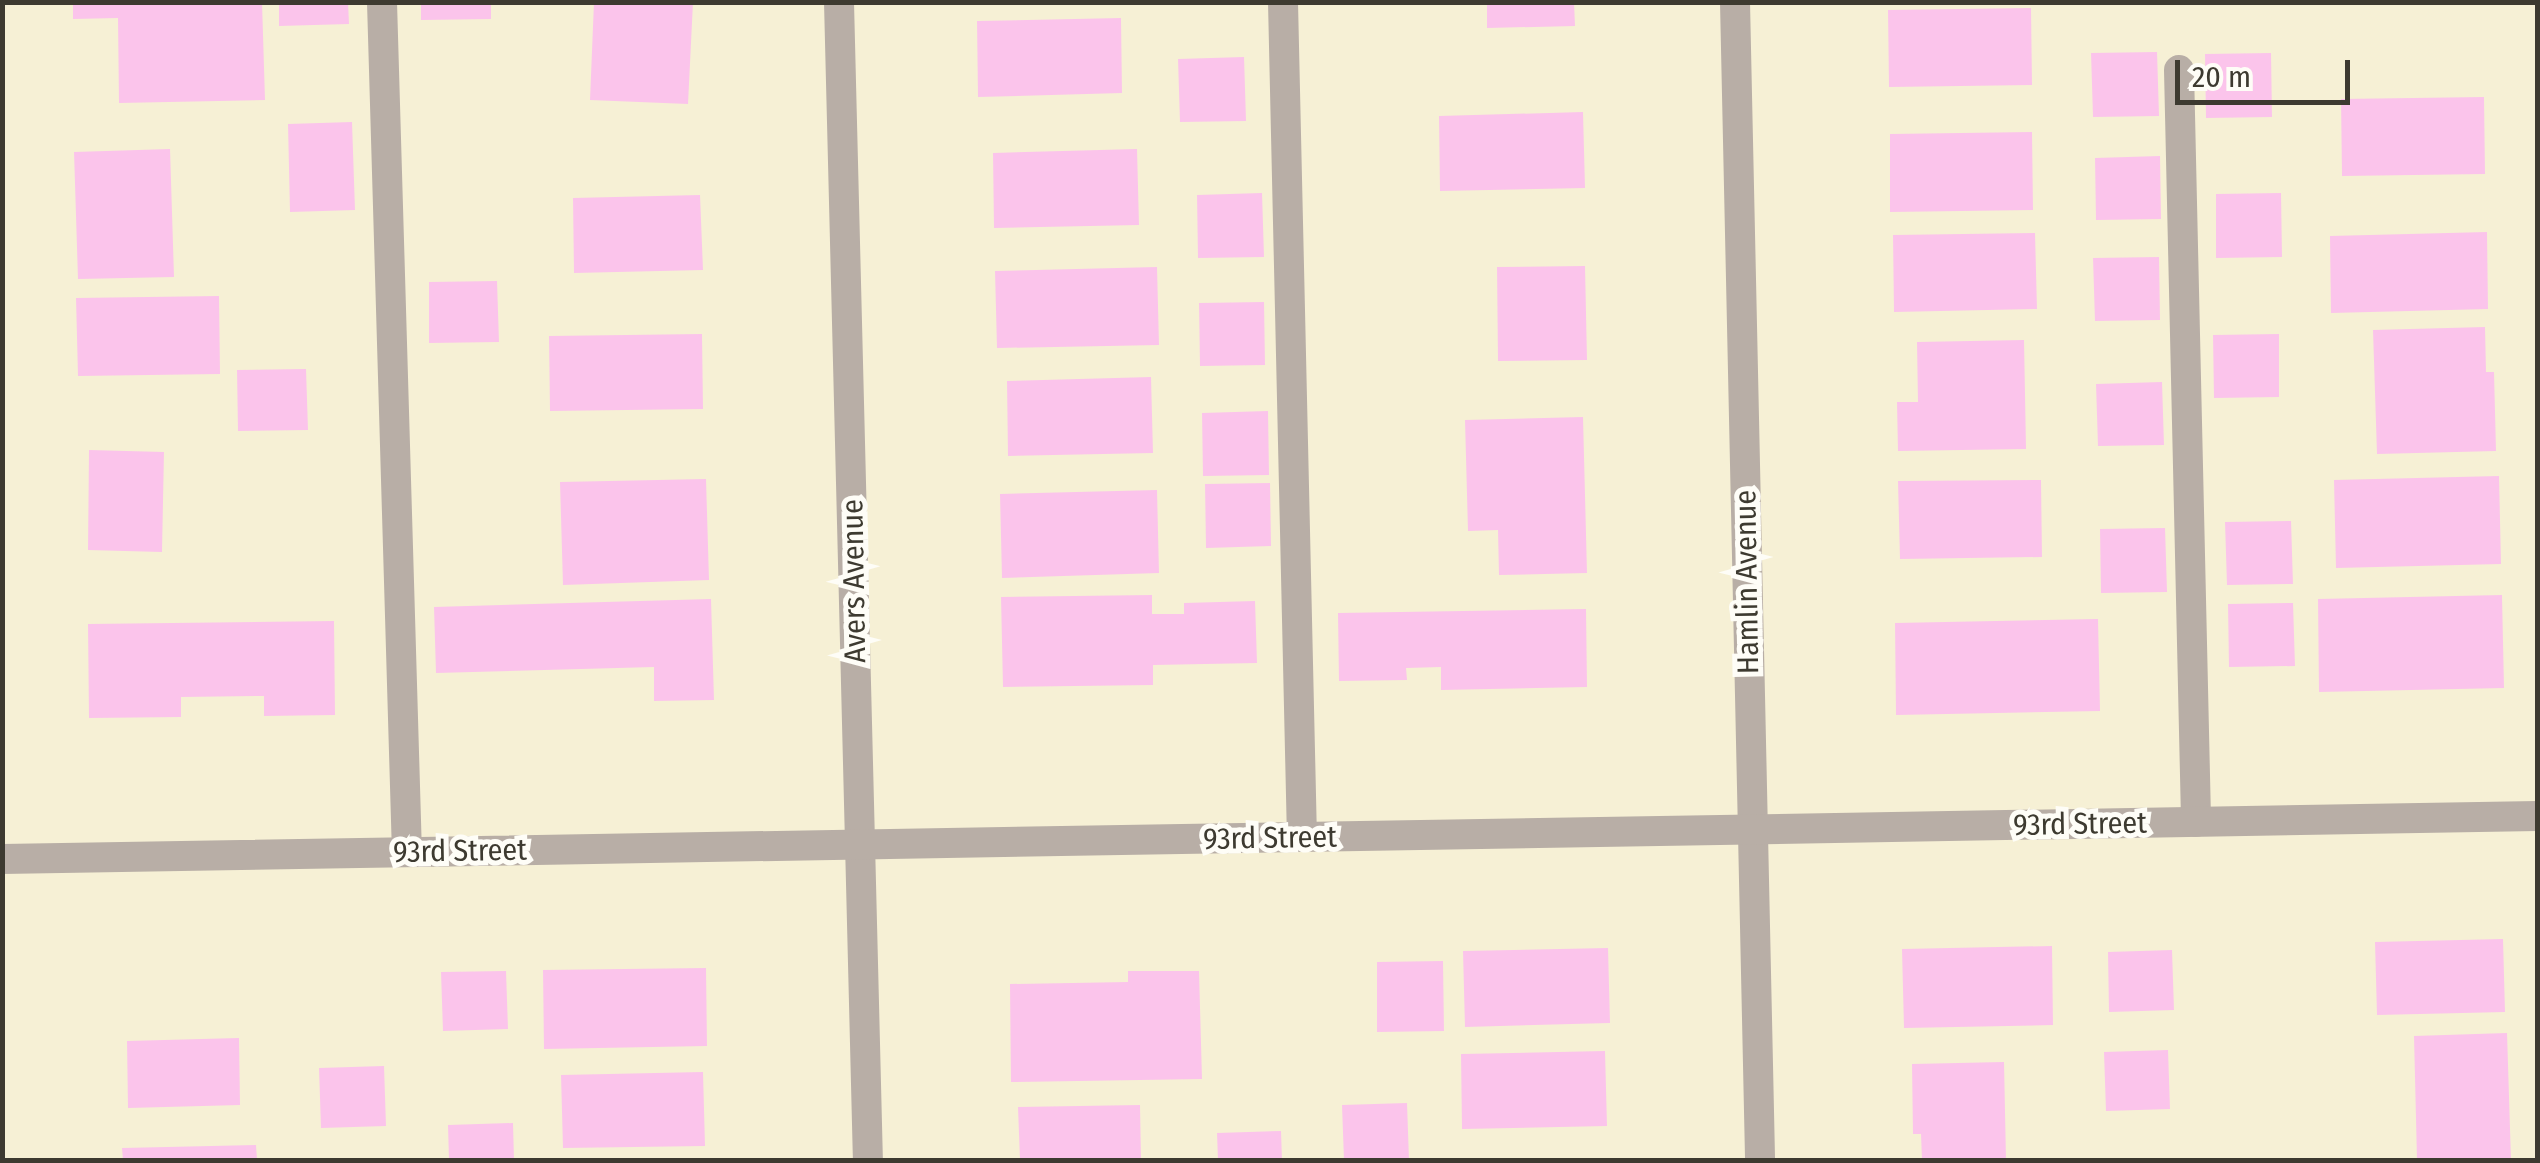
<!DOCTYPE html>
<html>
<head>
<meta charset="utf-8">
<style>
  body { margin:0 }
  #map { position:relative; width:2540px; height:1163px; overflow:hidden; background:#f6f0d5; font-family:"Fira Sans Condensed",sans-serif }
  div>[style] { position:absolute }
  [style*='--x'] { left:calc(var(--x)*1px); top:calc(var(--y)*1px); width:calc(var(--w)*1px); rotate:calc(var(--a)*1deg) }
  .building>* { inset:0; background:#fbc4eb }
  .minor>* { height:30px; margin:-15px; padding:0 15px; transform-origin:15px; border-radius:15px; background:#b8aea6 }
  span { translate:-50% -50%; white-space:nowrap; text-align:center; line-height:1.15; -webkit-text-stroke:10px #fefdf7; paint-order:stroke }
  .street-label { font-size:30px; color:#3d3a30 }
  .frame { position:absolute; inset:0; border:5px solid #3d3a30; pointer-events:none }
  .scale { position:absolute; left:2175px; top:60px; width:175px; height:45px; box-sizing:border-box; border:5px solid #3d3a30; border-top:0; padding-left:12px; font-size:30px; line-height:35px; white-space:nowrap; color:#3d3a30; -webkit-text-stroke:8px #fefdf7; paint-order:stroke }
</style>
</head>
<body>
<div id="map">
  <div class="building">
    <div style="clip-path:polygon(73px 2px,262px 2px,265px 100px,119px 103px,118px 18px,73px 19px)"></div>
    <div style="clip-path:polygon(279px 2px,348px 2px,349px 24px,279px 26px)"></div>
    <div style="clip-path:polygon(421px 2px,491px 2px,491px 19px,421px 20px)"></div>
    <div style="clip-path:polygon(594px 2px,693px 2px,688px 104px,590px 100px)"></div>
    <div style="clip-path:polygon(1487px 2px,1574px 2px,1575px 26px,1487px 28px)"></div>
    <div style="clip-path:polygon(2031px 8px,2032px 85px,1889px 87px,1888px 10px)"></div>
    <div style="clip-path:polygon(1121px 18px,1122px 93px,978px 97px,977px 21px)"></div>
    <div style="clip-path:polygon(2157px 52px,2159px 116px,2093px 117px,2091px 53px)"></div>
    <div style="clip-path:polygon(2271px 53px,2272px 117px,2206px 118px,2205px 54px)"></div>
    <div style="clip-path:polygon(1244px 57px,1246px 121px,1180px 122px,1178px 59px)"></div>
    <div style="clip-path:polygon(2484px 97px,2485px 174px,2342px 176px,2341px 99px)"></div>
    <div style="clip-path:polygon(1583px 112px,1585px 188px,1440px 191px,1439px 116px)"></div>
    <div style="clip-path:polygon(352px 122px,355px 210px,290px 212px,288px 124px)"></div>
    <div style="clip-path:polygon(2032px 132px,2033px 210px,1890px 212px,1890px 134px)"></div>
    <div style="clip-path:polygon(170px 149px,174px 277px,78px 279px,74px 152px)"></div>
    <div style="clip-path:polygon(1137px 149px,1139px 225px,994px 228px,993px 153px)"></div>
    <div style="clip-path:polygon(2160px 156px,2161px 219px,2096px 220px,2095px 158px)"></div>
    <div style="clip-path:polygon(1262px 193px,1264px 257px,1198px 258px,1197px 195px)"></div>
    <div style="clip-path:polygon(2281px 193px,2282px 257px,2216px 258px,2216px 194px)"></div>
    <div style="clip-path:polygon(700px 195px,703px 270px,574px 273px,573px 198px)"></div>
    <div style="clip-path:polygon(2487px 232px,2488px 309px,2331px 313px,2330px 236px)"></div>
    <div style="clip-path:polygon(2035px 233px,2037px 309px,1894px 312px,1893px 235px)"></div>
    <div style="clip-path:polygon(2159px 257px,2160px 320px,2095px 321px,2093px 258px)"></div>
    <div style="clip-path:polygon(1585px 266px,1587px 360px,1498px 361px,1497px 267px)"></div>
    <div style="clip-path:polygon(1157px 267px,1159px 345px,997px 348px,995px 271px)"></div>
    <div style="clip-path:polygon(497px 281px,499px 342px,429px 343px,429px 282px)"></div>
    <div style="clip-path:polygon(219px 296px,220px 374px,78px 376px,76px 298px)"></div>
    <div style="clip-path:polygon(1264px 302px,1265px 365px,1200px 366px,1199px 303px)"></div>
    <div style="clip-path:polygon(2485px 327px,2486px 372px,2494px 372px,2496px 451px,2377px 454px,2373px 330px)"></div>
    <div style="clip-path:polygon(702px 334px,703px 409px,550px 411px,549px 336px)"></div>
    <div style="clip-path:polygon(2279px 334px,2279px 397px,2214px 398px,2213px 335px)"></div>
    <div style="clip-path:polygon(2024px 340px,2026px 449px,1898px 451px,1897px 402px,1918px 402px,1917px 342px)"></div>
    <div style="clip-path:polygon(306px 369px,308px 430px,238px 431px,237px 370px)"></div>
    <div style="clip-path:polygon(1151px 377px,1153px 453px,1008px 456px,1007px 381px)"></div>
    <div style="clip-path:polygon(2162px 382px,2164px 445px,2098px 446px,2096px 384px)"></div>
    <div style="clip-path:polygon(1268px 411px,1269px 475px,1203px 476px,1202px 413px)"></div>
    <div style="clip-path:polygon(1583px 417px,1587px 573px,1499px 575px,1498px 530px,1468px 531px,1465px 420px)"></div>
    <div style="clip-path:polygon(89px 450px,164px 452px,162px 552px,88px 550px)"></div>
    <div style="clip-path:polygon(2499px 476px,2501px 564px,2336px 568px,2334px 480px)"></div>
    <div style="clip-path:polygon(706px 479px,709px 580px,563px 585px,560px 482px)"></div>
    <div style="clip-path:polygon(2041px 480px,2042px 557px,1900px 559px,1898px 481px)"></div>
    <div style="clip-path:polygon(1270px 483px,1271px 546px,1206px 548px,1205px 484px)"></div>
    <div style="clip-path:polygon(1157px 490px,1159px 573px,1002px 578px,1000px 494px)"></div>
    <div style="clip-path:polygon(2291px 521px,2293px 584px,2227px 585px,2225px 522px)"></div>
    <div style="clip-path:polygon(2165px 528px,2167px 592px,2101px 593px,2100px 529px)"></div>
    <div style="clip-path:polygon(1152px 595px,1152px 614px,1184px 614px,1184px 603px,1255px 601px,1257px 663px,1153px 665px,1153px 685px,1003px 687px,1001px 597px)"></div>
    <div style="clip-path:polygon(2502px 595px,2504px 688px,2319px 692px,2318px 599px)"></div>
    <div style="clip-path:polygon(711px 599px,714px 700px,654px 701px,654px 667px,436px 673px,434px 607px)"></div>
    <div style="clip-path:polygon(2293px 603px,2295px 666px,2229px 667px,2228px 604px)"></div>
    <div style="clip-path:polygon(1586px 609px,1587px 687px,1441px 690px,1441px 667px,1406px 668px,1407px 680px,1339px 681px,1338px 613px)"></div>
    <div style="clip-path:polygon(2098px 619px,2100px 711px,1896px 715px,1895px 623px)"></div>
    <div style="clip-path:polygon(334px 621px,335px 715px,264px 716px,264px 696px,181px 697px,181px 717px,89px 718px,88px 624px)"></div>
    <div style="clip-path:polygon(2503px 939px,2505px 1012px,2377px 1015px,2375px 942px)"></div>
    <div style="clip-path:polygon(2052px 946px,2053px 1025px,1904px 1028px,1902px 949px)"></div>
    <div style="clip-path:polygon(1608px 948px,1610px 1023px,1465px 1027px,1463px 951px)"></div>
    <div style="clip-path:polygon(2172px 950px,2174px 1010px,2109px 1012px,2108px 952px)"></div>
    <div style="clip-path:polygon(1443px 961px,1444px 1031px,1377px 1032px,1377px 962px)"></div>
    <div style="clip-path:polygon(706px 968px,707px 1046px,544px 1049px,543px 970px)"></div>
    <div style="clip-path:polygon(506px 971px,508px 1029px,443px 1031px,441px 972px)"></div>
    <div style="clip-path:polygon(1128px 971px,1199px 971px,1202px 1079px,1011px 1082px,1010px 984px,1128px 982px)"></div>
    <div style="clip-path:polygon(2507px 1033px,2511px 1160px,2417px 1160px,2414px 1036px)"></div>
    <div style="clip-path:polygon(239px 1038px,240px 1105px,128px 1108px,127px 1041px)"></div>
    <div style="clip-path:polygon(2168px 1050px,2170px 1109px,2106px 1111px,2104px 1052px)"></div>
    <div style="clip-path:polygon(1605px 1051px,1607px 1126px,1462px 1129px,1461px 1054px)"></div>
    <div style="clip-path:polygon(2004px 1062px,2006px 1160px,1922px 1160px,1921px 1134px,1913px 1134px,1912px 1064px)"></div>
    <div style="clip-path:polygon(384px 1066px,386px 1126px,321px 1128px,319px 1068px)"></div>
    <div style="clip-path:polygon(703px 1072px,705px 1146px,563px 1148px,561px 1075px)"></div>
    <div style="clip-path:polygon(1407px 1103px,1409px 1160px,1344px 1160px,1342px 1105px)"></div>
    <div style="clip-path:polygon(1140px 1105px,1141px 1160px,1020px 1160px,1018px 1107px)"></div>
    <div style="clip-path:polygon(513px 1123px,514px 1160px,449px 1160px,448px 1125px)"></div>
    <div style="clip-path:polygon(1281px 1131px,1282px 1160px,1218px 1160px,1217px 1133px)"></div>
    <div style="clip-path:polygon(256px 1145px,257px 1160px,123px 1160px,122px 1148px)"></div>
  </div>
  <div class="minor">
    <div style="--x:382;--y:2;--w:850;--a:88.32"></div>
    <div style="--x:839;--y:2;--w:1158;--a:88.57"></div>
    <div style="--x:1283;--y:2;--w:835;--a:88.7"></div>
    <div style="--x:1735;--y:2;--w:1158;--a:88.76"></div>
    <div style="--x:2179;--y:70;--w:752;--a:88.7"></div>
    <div style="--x:2;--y:859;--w:2536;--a:-0.97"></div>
  </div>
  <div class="street-label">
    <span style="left:854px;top:581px;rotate:-91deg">Avers Avenue</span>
    <span style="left:1747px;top:582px;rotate:-91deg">Hamlin Avenue</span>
    <span style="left:2080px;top:824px;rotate:-1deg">93rd Street</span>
    <span style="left:1270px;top:838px;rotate:-1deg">93rd Street</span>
    <span style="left:460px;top:851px;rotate:-1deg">93rd Street</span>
  </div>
  <div class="frame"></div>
  <div class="scale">20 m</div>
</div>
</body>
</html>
